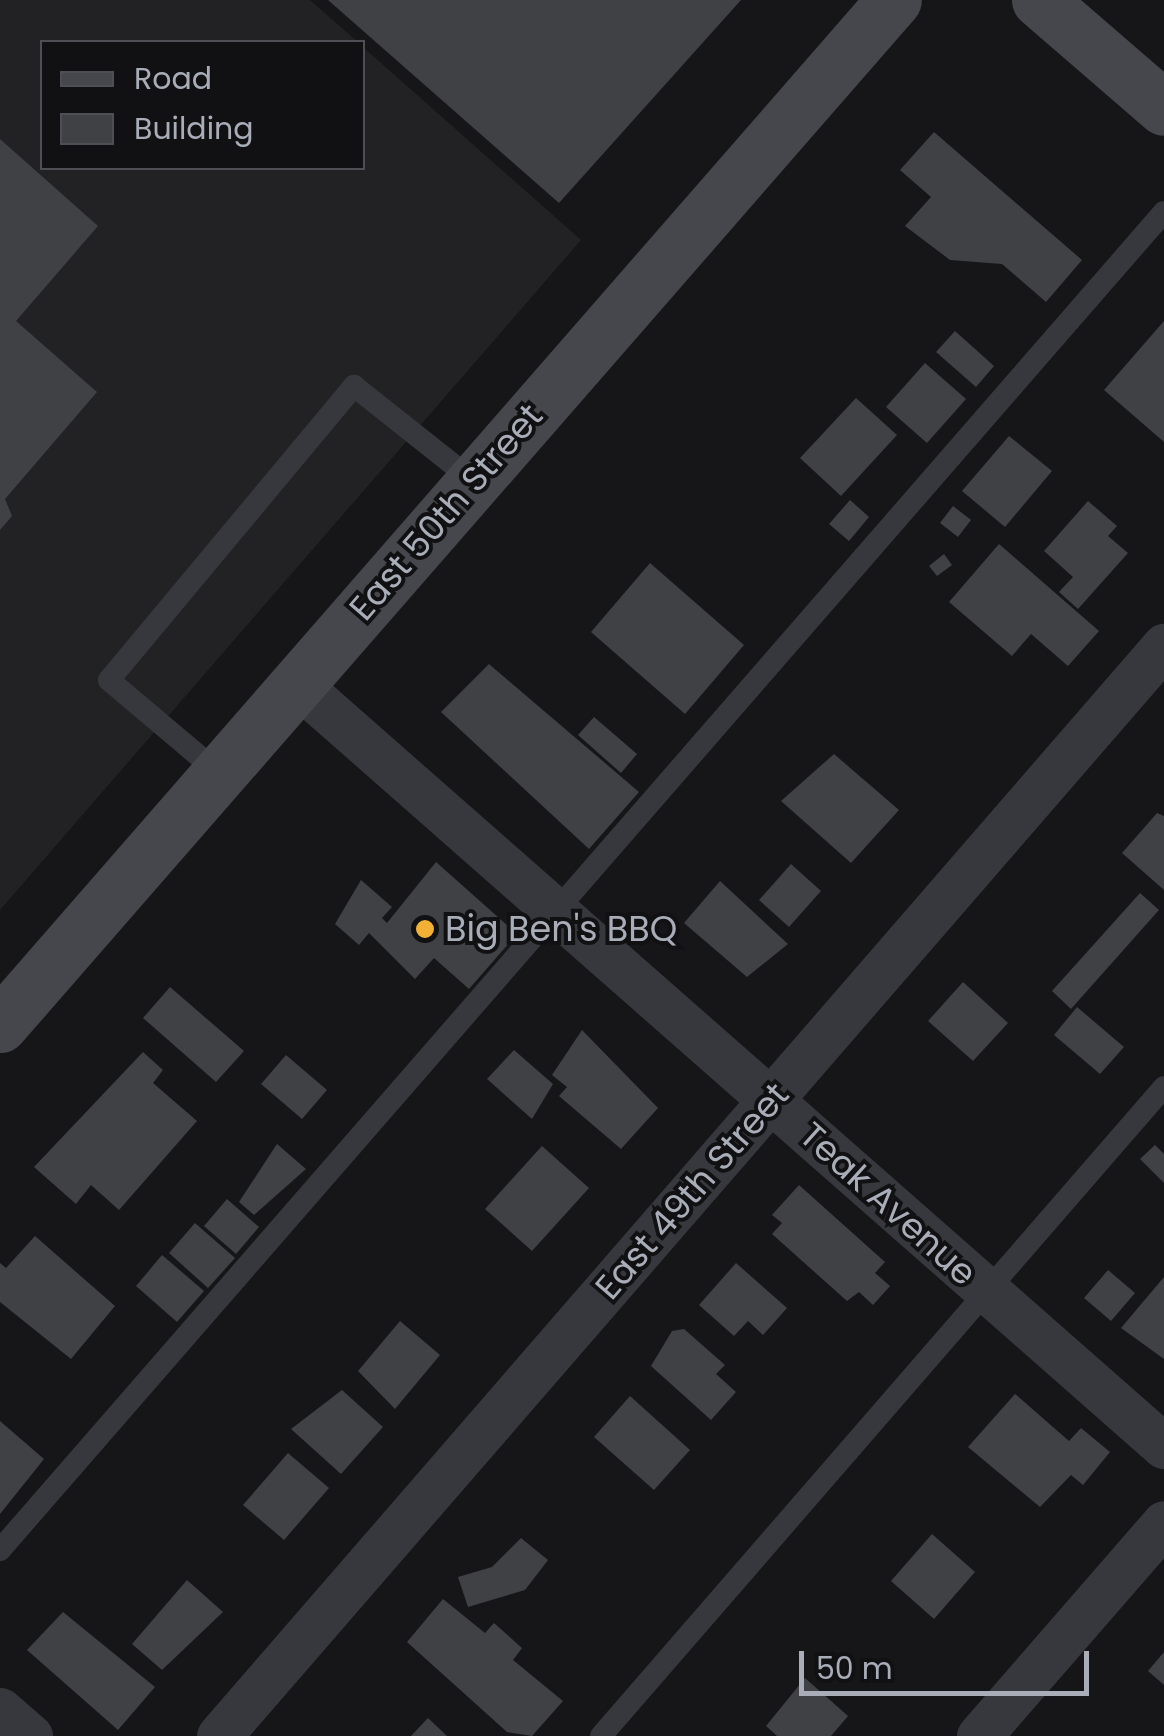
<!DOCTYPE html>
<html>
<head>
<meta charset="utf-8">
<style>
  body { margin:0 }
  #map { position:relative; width:1164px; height:1736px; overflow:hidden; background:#161618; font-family:Poppins,sans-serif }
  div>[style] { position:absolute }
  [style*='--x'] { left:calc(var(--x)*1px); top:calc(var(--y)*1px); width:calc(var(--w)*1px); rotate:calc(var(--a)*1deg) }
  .built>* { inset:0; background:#222225 }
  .building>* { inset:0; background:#404145 }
  .lane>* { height:22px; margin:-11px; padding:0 11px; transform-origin:11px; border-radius:11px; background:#37383d }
  .street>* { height:45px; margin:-22.5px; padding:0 22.5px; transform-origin:22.5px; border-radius:22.5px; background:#37383d }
  .secondary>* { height:55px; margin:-27.5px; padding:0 27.5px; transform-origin:27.5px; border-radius:27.5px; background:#45474d }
  .dots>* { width:28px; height:28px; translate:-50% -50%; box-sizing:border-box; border:5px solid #111113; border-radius:50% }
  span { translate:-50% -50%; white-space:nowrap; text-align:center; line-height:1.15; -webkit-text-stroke:8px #111113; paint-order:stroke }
  .street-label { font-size:35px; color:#a8adb8 }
  .poi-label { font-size:35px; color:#a8adb8 }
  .left { translate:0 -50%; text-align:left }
  .legend { position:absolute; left:40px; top:40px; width:325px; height:130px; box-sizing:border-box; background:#111113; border:2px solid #4d4f55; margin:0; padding:12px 18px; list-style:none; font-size:30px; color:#a8adb8 }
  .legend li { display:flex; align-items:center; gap:20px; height:50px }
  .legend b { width:50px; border:2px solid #4d4f55 }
  .scale { position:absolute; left:799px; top:1651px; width:290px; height:45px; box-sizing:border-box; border:5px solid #a8adb8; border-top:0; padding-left:12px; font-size:30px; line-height:35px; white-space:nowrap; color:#a8adb8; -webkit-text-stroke:8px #111113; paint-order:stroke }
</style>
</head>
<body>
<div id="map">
  <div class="built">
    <div style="clip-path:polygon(0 0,310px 0,358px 42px,42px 42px,42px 168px,362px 168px,363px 47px,581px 240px,0 910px)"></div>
  </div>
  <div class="building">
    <div style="clip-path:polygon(328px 0,741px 0,559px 203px)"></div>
    <div style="clip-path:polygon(934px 132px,1082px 260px,1046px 302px,1002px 264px,950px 260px,905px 226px,931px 197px,900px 170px)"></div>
    <div style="clip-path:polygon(0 139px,98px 226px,16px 321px,97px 392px,5px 499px,12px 516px,0 530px)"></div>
    <div style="clip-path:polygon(1164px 321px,1164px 442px,1104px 390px)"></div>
    <div style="clip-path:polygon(955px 331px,994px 366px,976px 387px,936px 352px)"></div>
    <div style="clip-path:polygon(925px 363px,966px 399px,927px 443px,886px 407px)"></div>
    <div style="clip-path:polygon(856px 398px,897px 435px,841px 496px,800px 458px)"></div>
    <div style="clip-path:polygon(1009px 436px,1052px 471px,1005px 527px,962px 491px)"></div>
    <div style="clip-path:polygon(850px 500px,869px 517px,849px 541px,829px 524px)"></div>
    <div style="clip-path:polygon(1088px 501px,1117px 526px,1108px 536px,1128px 553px,1078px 609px,1059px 592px,1073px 577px,1044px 551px)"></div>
    <div style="clip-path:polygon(953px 506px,971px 520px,958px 537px,940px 523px)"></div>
    <div style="clip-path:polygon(999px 544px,1099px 631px,1068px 666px,1031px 634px,1012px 656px,949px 602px)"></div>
    <div style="clip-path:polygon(944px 554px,952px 565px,937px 576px,929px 566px)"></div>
    <div style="clip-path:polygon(650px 563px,744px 645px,685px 714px,591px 632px)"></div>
    <div style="clip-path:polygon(489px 664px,639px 792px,589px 849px,441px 712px)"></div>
    <div style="clip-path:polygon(594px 717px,637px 754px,621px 773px,578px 735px)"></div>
    <div style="clip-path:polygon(834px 754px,899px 810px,851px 863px,781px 801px)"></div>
    <div style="clip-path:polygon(1157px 813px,1164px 816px,1164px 890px,1122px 853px)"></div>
    <div style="clip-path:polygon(436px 862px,517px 934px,469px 989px,434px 958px,415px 979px,369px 933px,359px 945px,335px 924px,361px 880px,392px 907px,382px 918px,387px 923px)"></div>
    <div style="clip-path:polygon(791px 864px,821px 891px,789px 927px,759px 900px)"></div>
    <div style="clip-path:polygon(720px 881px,788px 944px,747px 977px,684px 923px)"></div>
    <div style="clip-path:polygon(1140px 893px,1159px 910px,1071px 1009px,1052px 991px)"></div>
    <div style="clip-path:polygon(963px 982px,1008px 1023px,973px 1061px,928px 1021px)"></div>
    <div style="clip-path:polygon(170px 987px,244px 1051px,216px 1082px,143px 1018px)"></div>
    <div style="clip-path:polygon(1077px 1007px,1124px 1047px,1100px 1074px,1054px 1035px)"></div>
    <div style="clip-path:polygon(582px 1030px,658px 1108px,621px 1149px,559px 1096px,567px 1087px,552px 1075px)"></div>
    <div style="clip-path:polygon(514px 1050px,553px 1084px,532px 1119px,487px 1079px)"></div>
    <div style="clip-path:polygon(143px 1052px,163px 1070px,153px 1083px,197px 1121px,119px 1210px,91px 1185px,76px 1204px,34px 1167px)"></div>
    <div style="clip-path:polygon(286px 1055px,327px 1090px,302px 1119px,261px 1084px)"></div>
    <div style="clip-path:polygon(277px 1144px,306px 1169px,254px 1215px,239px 1202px)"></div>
    <div style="clip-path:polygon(1155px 1145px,1164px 1154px,1164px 1183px,1140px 1159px)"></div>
    <div style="clip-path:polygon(542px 1146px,589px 1188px,532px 1251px,485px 1209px)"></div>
    <div style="clip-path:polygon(799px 1185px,885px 1262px,875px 1273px,890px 1286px,873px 1305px,859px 1292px,847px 1301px,772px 1234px,782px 1223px,772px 1215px)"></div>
    <div style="clip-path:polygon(227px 1199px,259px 1227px,236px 1254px,204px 1226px)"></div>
    <div style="clip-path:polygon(195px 1223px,235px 1258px,208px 1288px,169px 1253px)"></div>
    <div style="clip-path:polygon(35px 1236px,115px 1306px,71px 1359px,0 1302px,0 1263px,6px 1268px)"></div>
    <div style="clip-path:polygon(162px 1255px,204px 1291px,177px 1322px,136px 1286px)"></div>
    <div style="clip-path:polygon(736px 1263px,787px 1308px,763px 1335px,748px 1321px,734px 1336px,699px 1305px)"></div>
    <div style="clip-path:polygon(1108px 1270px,1135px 1293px,1111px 1321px,1084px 1298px)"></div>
    <div style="clip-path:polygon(1164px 1277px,1164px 1359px,1121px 1328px)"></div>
    <div style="clip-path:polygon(400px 1321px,440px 1355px,395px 1409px,358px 1371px)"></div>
    <div style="clip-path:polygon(684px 1329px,725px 1365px,716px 1374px,736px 1392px,711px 1420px,651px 1366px,672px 1331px)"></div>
    <div style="clip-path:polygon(342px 1390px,383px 1427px,341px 1474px,291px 1429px)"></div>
    <div style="clip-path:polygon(1015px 1394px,1069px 1441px,1081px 1428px,1110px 1452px,1083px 1485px,1071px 1475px,1040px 1507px,968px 1447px)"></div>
    <div style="clip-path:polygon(630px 1396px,690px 1450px,654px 1490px,594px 1437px)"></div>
    <div style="clip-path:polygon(0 1421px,44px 1459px,0 1514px)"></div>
    <div style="clip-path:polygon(288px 1453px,329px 1488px,284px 1540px,243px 1505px)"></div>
    <div style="clip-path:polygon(932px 1534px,975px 1572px,934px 1619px,891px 1581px)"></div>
    <div style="clip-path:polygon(521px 1538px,548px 1560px,525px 1590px,468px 1607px,458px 1577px,492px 1567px)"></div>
    <div style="clip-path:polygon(187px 1580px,223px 1612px,162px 1670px,132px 1644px)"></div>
    <div style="clip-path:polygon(443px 1599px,485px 1633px,494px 1623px,522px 1648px,513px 1660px,563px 1701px,532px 1736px,507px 1732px,407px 1642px)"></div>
    <div style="clip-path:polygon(63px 1612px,155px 1687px,118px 1730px,27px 1650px)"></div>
    <div style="clip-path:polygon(1164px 1652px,1164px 1685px,1148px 1671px)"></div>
    <div style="clip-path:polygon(805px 1678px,848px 1716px,831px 1736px,777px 1736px,766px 1726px)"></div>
    <div style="clip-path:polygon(428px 1718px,447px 1736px,411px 1736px)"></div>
  </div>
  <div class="lane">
    <div style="--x:219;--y:773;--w:144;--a:-139.8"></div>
    <div style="--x:109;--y:680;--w:383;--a:-50.2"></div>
    <div style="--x:354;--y:386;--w:153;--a:38.4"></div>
    <div style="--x:0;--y:1550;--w:1773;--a:-48.98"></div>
    <div style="--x:601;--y:1736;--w:859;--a:-49.06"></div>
  </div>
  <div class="street">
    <div style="--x:296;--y:683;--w:1156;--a:41.32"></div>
    <div style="--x:0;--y:1710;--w:40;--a:41"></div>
    <div style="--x:219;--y:1736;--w:1443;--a:-49.08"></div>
    <div style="--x:979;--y:1736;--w:282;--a:-49"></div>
  </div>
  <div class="secondary">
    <div style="--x:1039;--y:0;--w:165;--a:40.8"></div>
    <div style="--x:0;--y:1025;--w:1360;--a:-48.91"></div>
  </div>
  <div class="dots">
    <div style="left:425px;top:929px;background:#f2b134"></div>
  </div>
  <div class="street-label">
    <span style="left:446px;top:512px;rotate:-49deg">East 50th Street</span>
    <span style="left:692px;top:1191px;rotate:-49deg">East 49th Street</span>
    <span style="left:888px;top:1204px;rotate:42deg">Teak Avenue</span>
  </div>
  <div class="poi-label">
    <span class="left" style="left:445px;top:929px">Big Ben's BBQ</span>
  </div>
  <ul class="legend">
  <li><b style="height:12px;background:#45474d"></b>Road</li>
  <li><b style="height:28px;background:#404145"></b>Building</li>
  </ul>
  <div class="scale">50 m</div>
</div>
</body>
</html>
